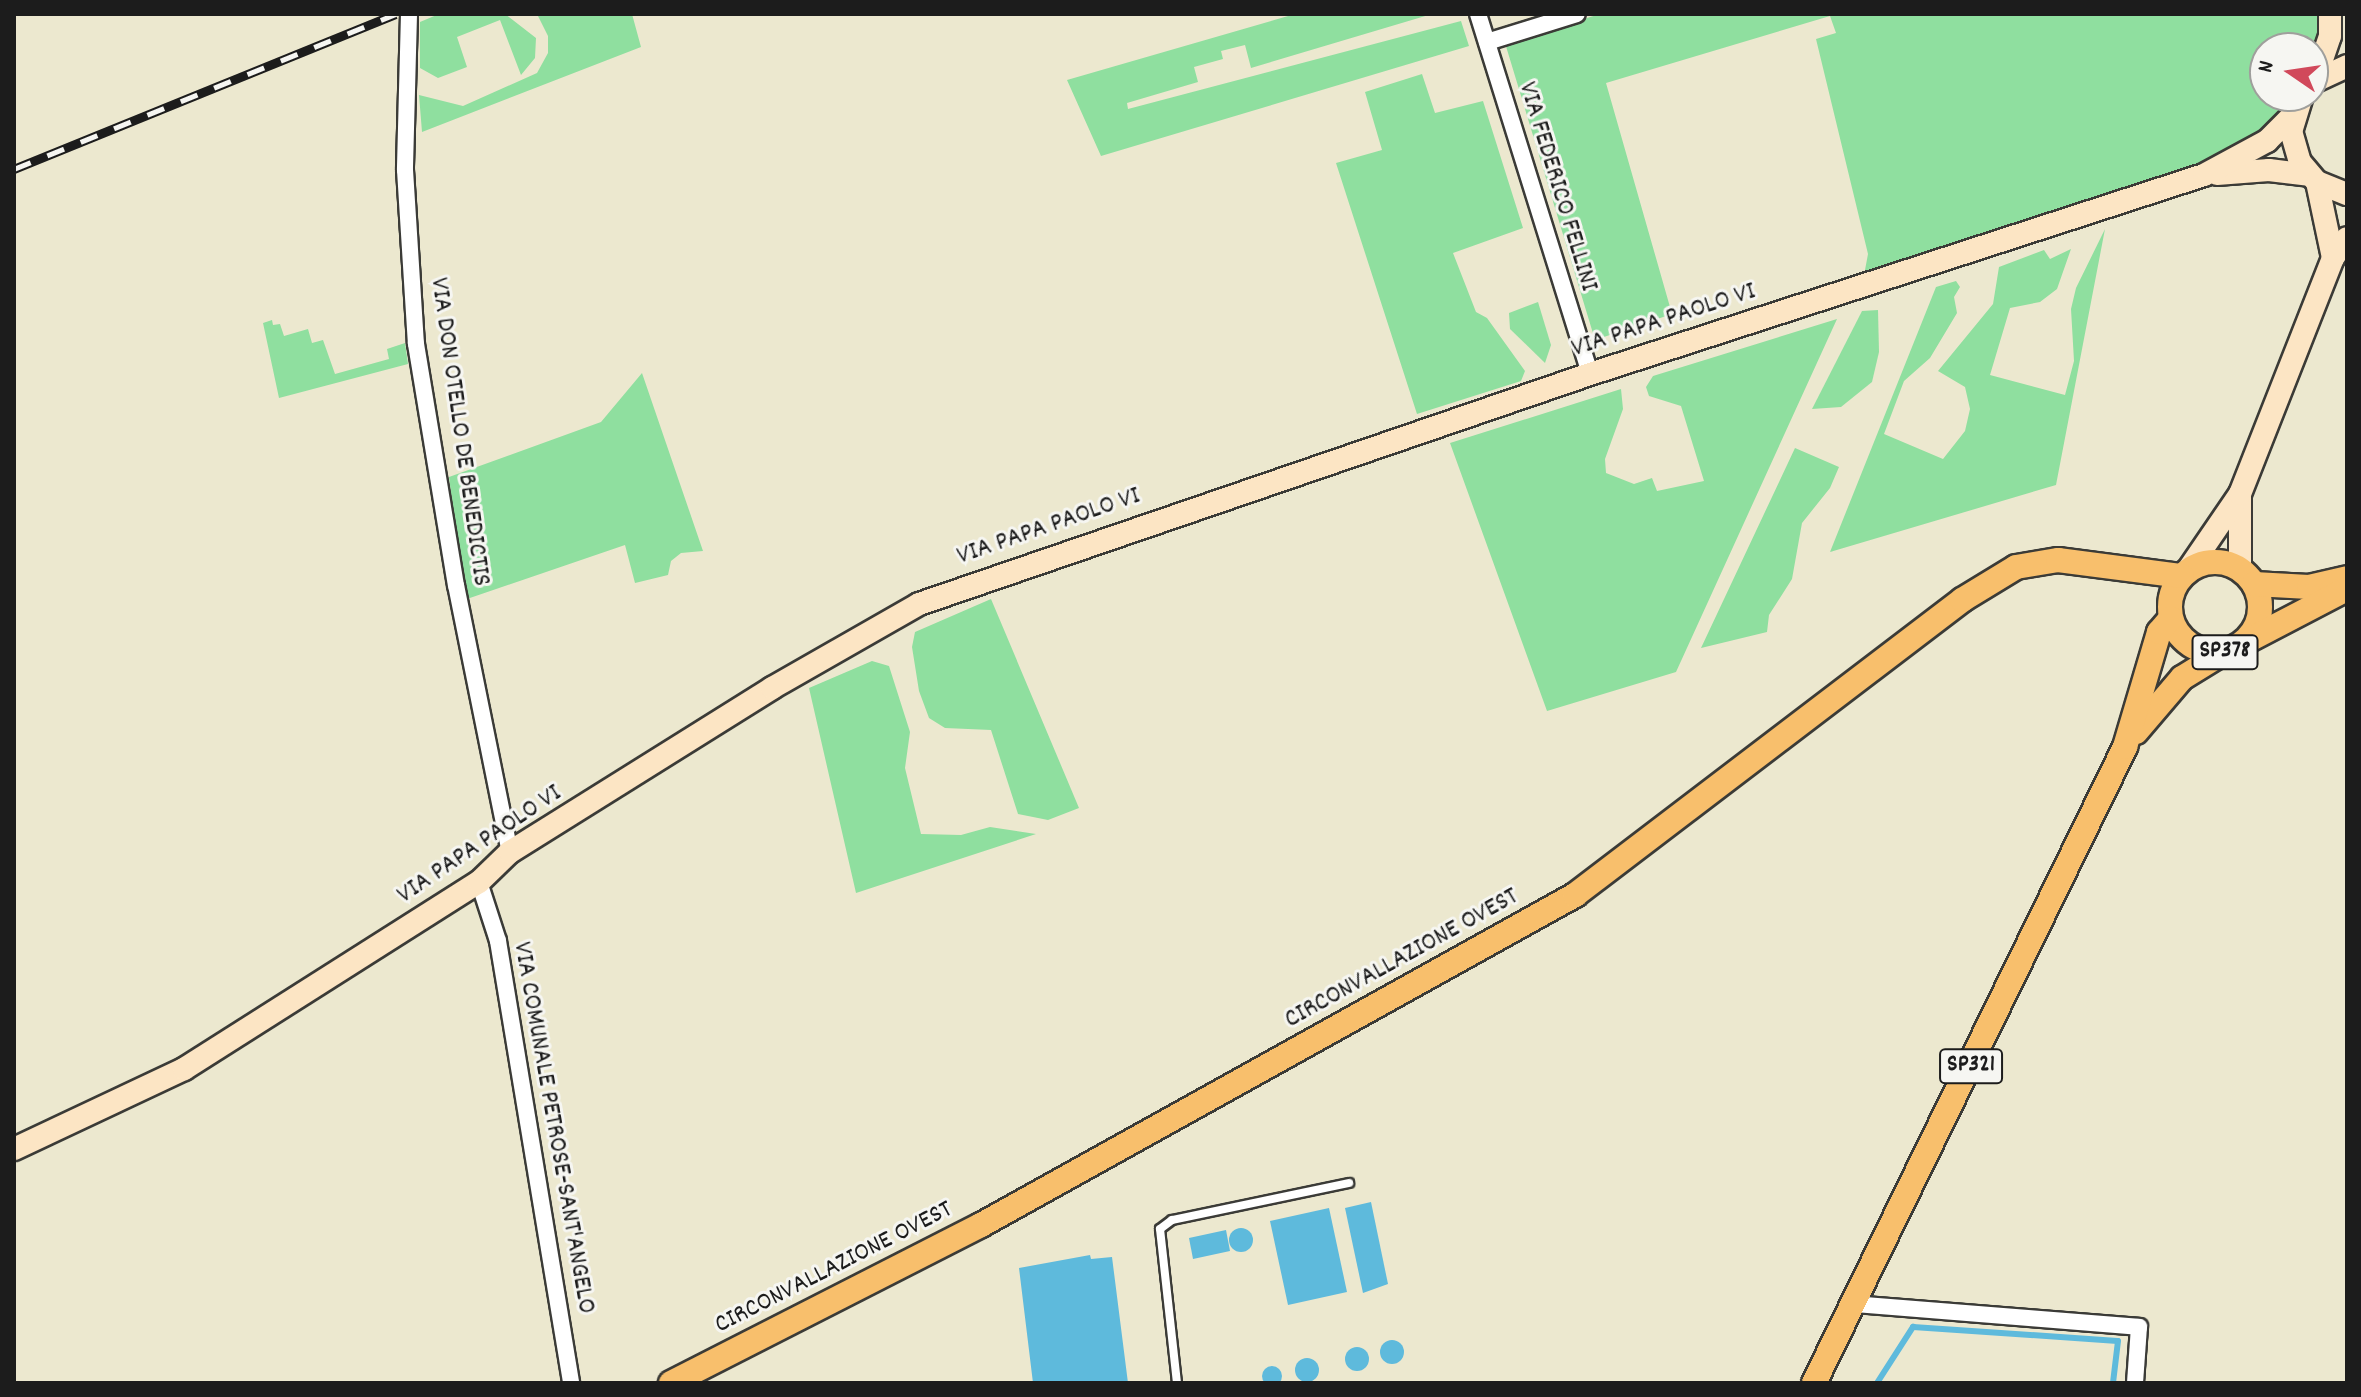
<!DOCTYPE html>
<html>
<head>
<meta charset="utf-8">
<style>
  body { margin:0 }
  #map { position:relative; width:2361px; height:1397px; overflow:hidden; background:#ece8cf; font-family:Dekko,sans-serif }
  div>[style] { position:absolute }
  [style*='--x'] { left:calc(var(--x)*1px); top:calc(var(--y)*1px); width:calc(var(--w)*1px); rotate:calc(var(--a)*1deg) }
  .green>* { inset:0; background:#8fdf9f }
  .water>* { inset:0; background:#5ebadc }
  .round { border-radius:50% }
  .stream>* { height:6px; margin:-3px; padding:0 3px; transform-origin:3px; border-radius:3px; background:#5ebadc }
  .roads { filter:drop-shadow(2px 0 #3b3b37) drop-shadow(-2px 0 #3b3b37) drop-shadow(0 2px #3b3b37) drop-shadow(0 -2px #3b3b37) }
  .lane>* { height:8px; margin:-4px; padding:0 4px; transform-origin:4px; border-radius:4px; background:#fff }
  .street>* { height:16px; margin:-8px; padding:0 8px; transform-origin:8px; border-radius:8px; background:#fff }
  .secondary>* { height:22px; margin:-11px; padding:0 11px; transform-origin:11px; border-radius:11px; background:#fce5c4 }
  .primary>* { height:24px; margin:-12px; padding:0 12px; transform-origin:12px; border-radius:12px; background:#f8bf6c }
  .primary>.ring { margin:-12px; padding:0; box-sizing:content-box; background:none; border:24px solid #f8bf6c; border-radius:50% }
  .rail>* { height:9px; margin-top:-4.5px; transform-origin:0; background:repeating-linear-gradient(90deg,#f6f6f2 0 18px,#1c1c1c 0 36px); box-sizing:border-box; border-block:2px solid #1c1c1c }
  span { translate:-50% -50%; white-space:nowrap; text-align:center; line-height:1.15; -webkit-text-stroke:6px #f6f6f2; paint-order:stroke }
  .shield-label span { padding:2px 6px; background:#f6f6f2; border:2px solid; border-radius:6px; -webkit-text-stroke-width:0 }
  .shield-label { font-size:24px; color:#1c1c1c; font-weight:700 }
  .street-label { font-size:26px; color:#1c1c1c }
  .frame { position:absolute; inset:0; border:16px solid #1c1c1c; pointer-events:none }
  .north { position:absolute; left:2249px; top:32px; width:80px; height:80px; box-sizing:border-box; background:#f6f6f2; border:2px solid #9f9f9c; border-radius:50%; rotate:283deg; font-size:22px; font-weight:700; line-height:32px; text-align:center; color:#1c1c1c }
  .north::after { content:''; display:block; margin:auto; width:28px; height:36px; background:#d1495b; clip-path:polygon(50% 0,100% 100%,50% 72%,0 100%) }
</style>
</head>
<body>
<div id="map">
  <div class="green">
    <div style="clip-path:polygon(439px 14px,505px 14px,536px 38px,535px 58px,521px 75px,500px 20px,457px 37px,467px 67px,438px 78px,420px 68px,420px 22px)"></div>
    <div style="clip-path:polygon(537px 14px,632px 14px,641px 47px,422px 132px,419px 95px,463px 106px,537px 73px,548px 53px,548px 36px)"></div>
    <div style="clip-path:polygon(1295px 14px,1432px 14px,1251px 68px,1245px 45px,1221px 51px,1223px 59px,1194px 67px,1198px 82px,1127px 103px,1128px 109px,1461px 21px,1469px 46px,1101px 156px,1067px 80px)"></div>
    <div style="clip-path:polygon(1600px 14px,2318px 14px,2319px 26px,2313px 58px,2313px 48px,2265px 48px,2265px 96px,2295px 96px,2265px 132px,2225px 155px,1874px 271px,1865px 270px,1868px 254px,1816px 39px,1836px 33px,1830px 16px,1606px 83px,1672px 314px,1595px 340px,1505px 43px)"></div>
    <div style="clip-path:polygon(1422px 74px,1435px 113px,1483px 101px,1523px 228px,1453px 253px,1476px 312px,1487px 318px,1525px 371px,1521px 381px,1417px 414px,1336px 163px,1382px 150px,1365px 92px)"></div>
    <div style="clip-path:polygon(2105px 229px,2056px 485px,1830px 552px,1936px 287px,1956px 281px,1960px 287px,1954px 297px,1957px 313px,1930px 358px,1904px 381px,1884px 434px,1943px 459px,1965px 431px,1970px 409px,1965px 387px,1938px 371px,1993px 304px,1999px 267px,2044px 250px,2050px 259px,2071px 249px,2057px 289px,2040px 302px,2010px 308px,1990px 375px,2065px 395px,2074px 361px,2071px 309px,2076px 288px)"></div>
    <div style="clip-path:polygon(1538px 302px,1551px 345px,1545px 363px,1510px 329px,1509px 313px)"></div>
    <div style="clip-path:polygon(1878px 310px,1879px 352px,1872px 382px,1841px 407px,1812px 409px,1862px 311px)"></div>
    <div style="clip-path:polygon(1837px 319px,1676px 672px,1547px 711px,1450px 443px,1621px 389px,1623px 409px,1605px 459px,1606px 473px,1634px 484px,1652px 478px,1657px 491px,1704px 481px,1681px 406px,1649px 396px,1646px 387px,1653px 376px)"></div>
    <div style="clip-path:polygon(272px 320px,273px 325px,280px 324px,284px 336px,308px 329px,312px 343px,323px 340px,335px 374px,389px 359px,387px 349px,405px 343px,408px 364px,279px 398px,263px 323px)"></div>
    <div style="clip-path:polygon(642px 373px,703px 551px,681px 553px,671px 561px,668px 575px,635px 583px,625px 545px,464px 600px,449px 477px,601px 422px)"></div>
    <div style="clip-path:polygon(1795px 448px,1839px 467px,1830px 488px,1802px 523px,1792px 579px,1769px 615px,1767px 632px,1701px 648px)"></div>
    <div style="clip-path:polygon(991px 599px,1079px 808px,1048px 820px,1018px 814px,991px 730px,945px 728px,929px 718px,919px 691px,912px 647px,915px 632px)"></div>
    <div style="clip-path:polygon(872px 661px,889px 666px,910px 732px,905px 768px,921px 834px,961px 835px,990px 827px,1036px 834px,856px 893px,809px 688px)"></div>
  </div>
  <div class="water">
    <div style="clip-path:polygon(1371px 1202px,1388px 1284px,1363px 1293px,1345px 1208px)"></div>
    <div style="clip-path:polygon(1329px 1208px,1347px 1292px,1288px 1305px,1270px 1221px)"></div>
    <div class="round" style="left:1229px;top:1228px;width:24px;height:24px"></div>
    <div style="clip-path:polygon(1226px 1230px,1230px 1251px,1193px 1259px,1189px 1238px)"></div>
    <div style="clip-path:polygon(1090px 1255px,1091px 1259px,1112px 1257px,1128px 1383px,1033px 1383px,1019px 1268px)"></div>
    <div class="round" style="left:1380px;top:1340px;width:24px;height:24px"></div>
    <div class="round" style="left:1345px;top:1347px;width:24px;height:24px"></div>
    <div class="round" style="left:1295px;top:1358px;width:24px;height:24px"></div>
    <div class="round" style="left:1262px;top:1366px;width:20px;height:20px"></div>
  </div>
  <div class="stream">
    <div style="--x:1877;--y:1383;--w:67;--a:-57.3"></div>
    <div style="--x:1913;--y:1327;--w:205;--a:3.9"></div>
    <div style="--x:2118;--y:1341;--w:42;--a:96.8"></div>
  </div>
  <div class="roads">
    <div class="lane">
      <div style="--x:1177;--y:1383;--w:155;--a:-96.3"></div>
      <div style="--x:1160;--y:1229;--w:15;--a:-37"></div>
      <div style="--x:1172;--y:1220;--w:181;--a:-11.8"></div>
    </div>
    <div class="street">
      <div style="--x:409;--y:14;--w:156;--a:91.5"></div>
      <div style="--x:405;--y:170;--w:174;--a:86.4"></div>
      <div style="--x:416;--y:344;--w:244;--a:80.6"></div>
      <div style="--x:456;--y:585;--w:272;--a:78.6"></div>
      <div style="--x:1478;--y:14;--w:377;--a:72.7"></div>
      <div style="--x:1487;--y:42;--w:94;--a:-17.3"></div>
      <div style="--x:479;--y:882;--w:62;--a:72.1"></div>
      <div style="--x:498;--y:941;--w:448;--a:80.6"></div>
      <div style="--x:1854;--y:1304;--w:286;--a:4.6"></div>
      <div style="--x:2139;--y:1327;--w:56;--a:94.1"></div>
    </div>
    <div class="secondary">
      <div style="--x:2315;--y:80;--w:46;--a:-71.2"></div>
      <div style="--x:2330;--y:36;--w:22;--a:-90"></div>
      <div style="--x:2313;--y:82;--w:38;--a:-25"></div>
      <div style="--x:2302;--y:96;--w:37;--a:107"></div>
      <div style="--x:2291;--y:131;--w:32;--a:74"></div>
      <div style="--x:2300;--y:162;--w:26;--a:50"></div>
      <div style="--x:2317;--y:182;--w:32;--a:22"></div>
      <div style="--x:2217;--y:174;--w:52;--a:-4.4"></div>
      <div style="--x:2269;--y:170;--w:40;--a:7.1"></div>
      <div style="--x:2317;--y:182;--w:78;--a:78.1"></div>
      <div style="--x:2240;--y:569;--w:75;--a:-90"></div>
      <div style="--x:2188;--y:570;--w:92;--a:-55.6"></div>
      <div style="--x:2240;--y:494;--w:254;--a:-68.5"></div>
      <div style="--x:2333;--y:258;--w:24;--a:-55"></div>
      <div style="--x:14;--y:1149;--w:188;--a:-25.2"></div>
      <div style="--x:184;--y:1069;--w:349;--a:-32.4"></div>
      <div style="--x:479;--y:882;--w:43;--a:-44.1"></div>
      <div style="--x:510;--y:852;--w:309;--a:-32"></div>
      <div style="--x:772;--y:688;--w:169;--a:-29.7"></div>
      <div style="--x:919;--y:604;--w:709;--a:-18.92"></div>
      <div style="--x:1590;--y:374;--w:645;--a:-17.96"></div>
      <div style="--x:2204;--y:175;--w:72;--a:-28.4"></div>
      <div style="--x:2267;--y:141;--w:37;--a:-45"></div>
    </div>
    <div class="primary">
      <div class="ring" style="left:2170px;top:562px;width:66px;height:66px"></div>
      <div style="--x:2254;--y:584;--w:55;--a:3.1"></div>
      <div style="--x:2309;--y:587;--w:39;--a:-13"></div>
      <div style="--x:2245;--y:642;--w:115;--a:-27.5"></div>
      <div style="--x:2136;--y:732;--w:71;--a:-49.6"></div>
      <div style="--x:2182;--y:678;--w:52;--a:-31.5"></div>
      <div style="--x:671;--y:1383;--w:348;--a:-27"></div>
      <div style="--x:981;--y:1225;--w:680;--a:-29.05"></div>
      <div style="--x:1575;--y:895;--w:487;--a:-37.3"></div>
      <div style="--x:1962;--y:600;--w:63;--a:-31.4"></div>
      <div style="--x:2016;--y:567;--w:43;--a:-9.5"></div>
      <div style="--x:2058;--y:560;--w:125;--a:7.4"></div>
      <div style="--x:1814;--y:1383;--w:708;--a:-63.94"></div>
      <div style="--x:2125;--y:747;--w:120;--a:-73.5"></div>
      <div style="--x:2159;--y:632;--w:18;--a:-49"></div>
    </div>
  </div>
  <div class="rail">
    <div style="--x:14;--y:169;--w:412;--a:-22.1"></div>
  </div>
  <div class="shield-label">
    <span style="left:2225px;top:652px">SP378</span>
    <span style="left:1971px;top:1066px">SP321</span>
  </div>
  <div class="street-label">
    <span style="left:1557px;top:187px;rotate:73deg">VIA FEDERICO FELLINI</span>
    <span style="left:1664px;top:321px;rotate:-18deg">VIA PAPA PAOLO VI</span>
    <span style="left:459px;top:432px;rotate:82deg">VIA DON OTELLO DE BENEDICTIS</span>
    <span style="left:1049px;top:527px;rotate:-19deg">VIA PAPA PAOLO VI</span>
    <span style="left:480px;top:845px;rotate:-34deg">VIA PAPA PAOLO VI</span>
    <span style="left:1402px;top:959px;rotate:-29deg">CIRCONVALLAZIONE OVEST</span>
    <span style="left:553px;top:1128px;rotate:80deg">VIA COMUNALE PETROSE-SANT'ANGELO</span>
    <span style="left:834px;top:1268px;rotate:-27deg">CIRCONVALLAZIONE OVEST</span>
  </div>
  <div class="frame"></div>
  <div class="north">N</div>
</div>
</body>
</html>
